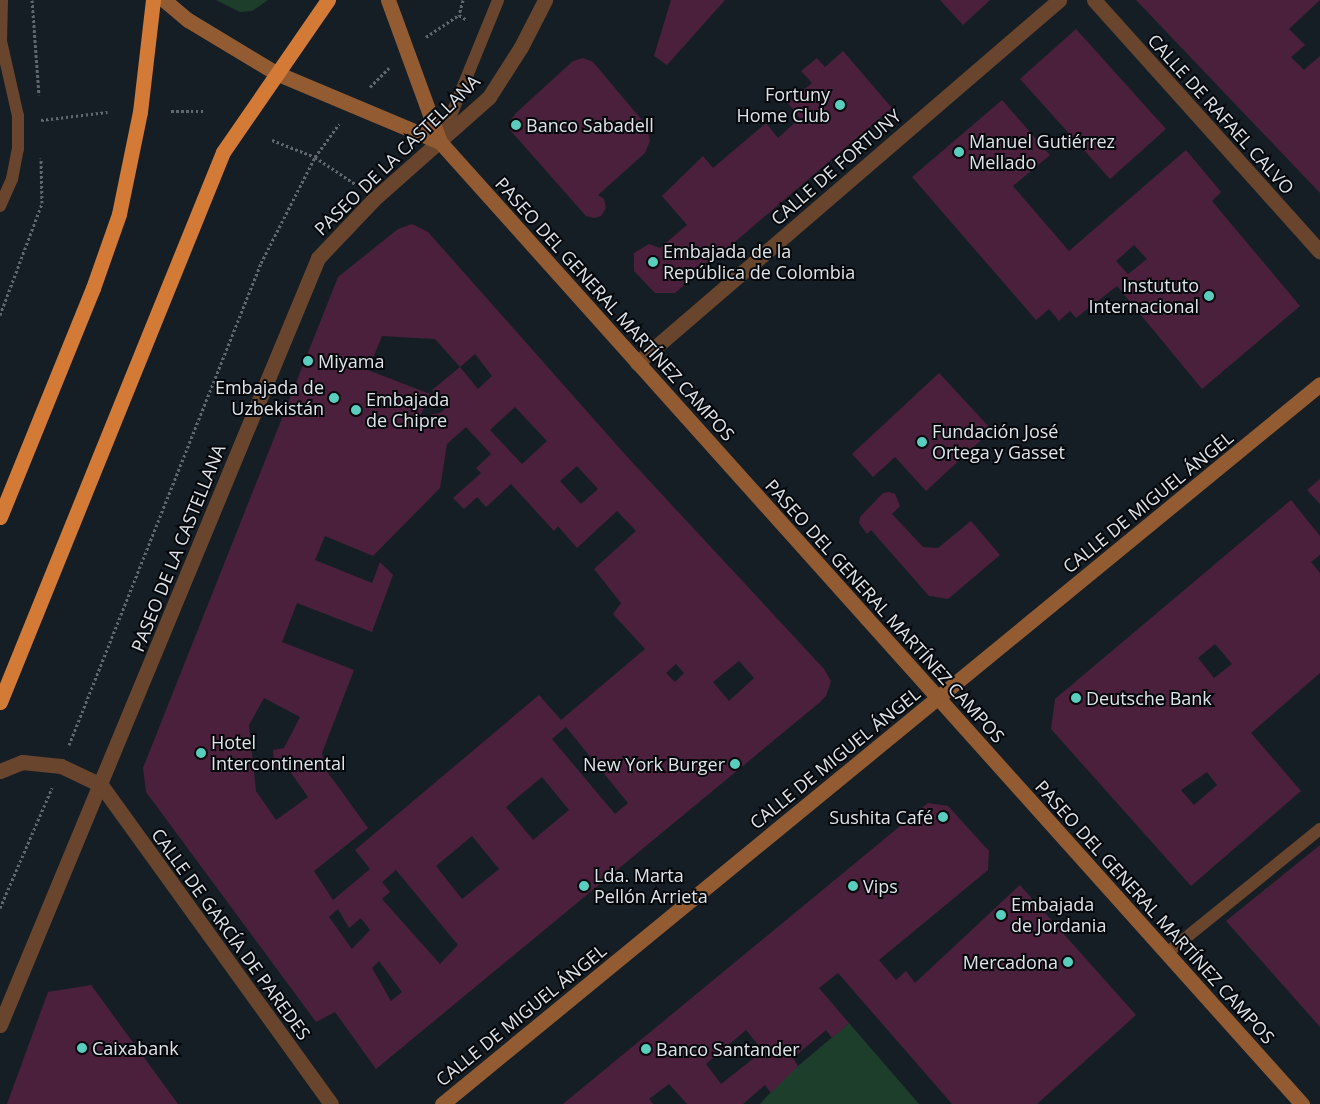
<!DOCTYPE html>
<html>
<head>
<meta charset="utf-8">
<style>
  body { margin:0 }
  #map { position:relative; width:1320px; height:1104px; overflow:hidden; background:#161e25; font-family:"Open Sans",sans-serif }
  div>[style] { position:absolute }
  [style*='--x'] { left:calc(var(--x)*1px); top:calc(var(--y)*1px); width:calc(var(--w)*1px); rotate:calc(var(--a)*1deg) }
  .green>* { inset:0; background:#1e3e2c }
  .building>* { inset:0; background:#4b203c }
  .path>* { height:3px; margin-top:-1.5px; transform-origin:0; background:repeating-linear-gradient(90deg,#60676d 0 2.5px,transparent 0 5px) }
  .lane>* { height:12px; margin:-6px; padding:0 6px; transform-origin:6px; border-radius:6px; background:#69452d }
  .street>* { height:15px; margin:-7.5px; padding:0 7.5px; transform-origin:7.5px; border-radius:7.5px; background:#69452d }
  .secondary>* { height:15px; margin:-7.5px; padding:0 7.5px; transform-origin:7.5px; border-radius:7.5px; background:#935b32 }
  .highway>* { height:15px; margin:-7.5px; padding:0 7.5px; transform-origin:7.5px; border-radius:7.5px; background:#d27a36 }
  .dots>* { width:14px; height:14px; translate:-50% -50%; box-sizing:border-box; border:2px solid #05080b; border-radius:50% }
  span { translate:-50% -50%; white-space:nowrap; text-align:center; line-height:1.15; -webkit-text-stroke:4px #05080b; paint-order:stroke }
  .poi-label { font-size:18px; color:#dee4e9 }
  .right { translate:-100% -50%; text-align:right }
  .left { translate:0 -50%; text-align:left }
  .street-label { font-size:18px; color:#dee4e9 }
</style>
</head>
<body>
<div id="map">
  <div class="green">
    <div style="clip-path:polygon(216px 0,268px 0,252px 11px,240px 12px)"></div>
    <div style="clip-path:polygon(849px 1023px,919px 1104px,760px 1104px,784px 1078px)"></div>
  </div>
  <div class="building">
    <div style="clip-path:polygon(671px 0,725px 0,667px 65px,654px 56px)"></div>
    <div style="clip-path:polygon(940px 0,990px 0,963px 25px)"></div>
    <div style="clip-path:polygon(1136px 0,1320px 0,1289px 29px,1305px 45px,1291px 57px,1304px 70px,1320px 56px,1320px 193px)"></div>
    <div style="clip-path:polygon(1076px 29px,1166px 129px,1110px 179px,1020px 79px)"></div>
    <div style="clip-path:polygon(843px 51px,892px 108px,675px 293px,655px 293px,634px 271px,634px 253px,649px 244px,660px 248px,687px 225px,662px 196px,703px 156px,713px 168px,766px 123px,778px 138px,800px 118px,788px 103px,812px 83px,801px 71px,817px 58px,825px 67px)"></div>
    <div style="clip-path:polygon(583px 58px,593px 62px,647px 126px,650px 141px,645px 153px,598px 195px,604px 199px,606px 208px,601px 216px,594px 218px,586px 216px,510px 130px,510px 121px,516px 113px,573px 61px)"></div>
    <div style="clip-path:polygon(evenodd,1002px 100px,1050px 155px,1013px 186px,1069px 251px,1186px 150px,1221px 192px,1212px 201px,1300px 306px,1202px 389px,1117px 286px,1076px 318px,1070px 311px,1059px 321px,1049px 309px,1036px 320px,912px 177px,1002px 100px,1134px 245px,1147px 259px,1128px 274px,1116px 261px,1134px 245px)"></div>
    <div style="clip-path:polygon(evenodd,412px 224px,428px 232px,630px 460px,824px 669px,831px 681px,826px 696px,819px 703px,376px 1069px,335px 1012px,316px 1022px,146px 792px,143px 768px,338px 277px,398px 229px,412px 224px,382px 336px,435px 339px,460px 367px,475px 354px,492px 376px,478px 389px,460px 367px,432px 390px,447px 407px,440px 413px,429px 415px,432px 424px,419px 419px,430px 394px,368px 370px,382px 336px,412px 224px,515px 407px,547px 441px,522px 464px,490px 430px,515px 407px,412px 224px,466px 427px,491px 454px,476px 468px,481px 473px,453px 498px,464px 509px,477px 497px,486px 507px,511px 484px,554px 531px,558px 526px,577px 548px,617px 511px,636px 531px,594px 569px,621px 603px,613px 614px,645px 649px,561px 720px,539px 695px,355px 850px,370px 869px,333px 900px,314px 871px,368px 828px,326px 770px,322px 753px,354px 670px,282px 642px,297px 603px,372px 632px,393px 575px,380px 562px,372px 583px,315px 560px,325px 536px,373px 556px,440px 488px,447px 444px,466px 427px,412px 224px,577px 466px,598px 489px,581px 504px,560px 481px,577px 466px,412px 224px,739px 661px,754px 678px,729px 701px,713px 682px,739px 661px,412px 224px,676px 664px,684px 673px,675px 682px,666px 673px,676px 664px,412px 224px,264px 698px,300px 717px,284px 748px,273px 750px,275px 769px,287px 767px,308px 797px,276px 820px,256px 791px,249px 725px,264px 698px,412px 224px,566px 727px,628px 803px,615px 814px,552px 739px,566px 727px,412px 224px,542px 777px,569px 810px,533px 840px,506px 807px,542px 777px,412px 224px,472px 836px,499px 869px,462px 899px,436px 866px,472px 836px,412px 224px,396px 870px,458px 945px,440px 964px,382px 899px,390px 892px,382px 882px,396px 870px,412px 224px,338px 909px,349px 928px,361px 918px,370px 930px,352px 949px,329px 917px,338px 909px,412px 224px,379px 961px,402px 992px,391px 1001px,372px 968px,379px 961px)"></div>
    <div style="clip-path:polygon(939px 373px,992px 430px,926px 491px,895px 457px,873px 477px,852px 454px)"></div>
    <div style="clip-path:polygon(1320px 479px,1320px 504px,1307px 490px)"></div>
    <div style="clip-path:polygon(889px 492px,895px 494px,900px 506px,892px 514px,923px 547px,938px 548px,971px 521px,1000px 555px,948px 599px,929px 596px,871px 530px,867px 534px,859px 523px,860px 517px,883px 493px)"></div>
    <div style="clip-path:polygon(evenodd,1291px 500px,1320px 536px,1320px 555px,1311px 562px,1320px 573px,1320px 673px,1251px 733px,1301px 791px,1191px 886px,1051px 729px,1055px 699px,1291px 500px,1215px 644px,1232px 664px,1214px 678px,1198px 658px,1215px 644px,1291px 500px,1207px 772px,1217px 785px,1194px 805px,1181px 790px,1207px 772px)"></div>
    <div style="clip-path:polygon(evenodd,928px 803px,948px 806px,989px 851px,988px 870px,879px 960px,896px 980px,906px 971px,915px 983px,1020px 885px,1136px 1015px,1037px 1104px,952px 1104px,838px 973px,819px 988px,849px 1023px,832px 1038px,826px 1030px,793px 1058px,798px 1066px,771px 1093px,765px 1085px,743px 1104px,687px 1104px,669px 1084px,649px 1099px,653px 1104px,563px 1104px,928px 803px,746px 1030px,763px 1051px,721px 1084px,706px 1064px,746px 1030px)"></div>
    <div style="clip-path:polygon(1320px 845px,1320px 1027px,1226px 921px)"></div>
    <div style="clip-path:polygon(91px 985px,178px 1104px,7px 1104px,48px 992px)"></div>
  </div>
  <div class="path">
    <div style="--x:32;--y:0;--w:95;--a:85.8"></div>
    <div style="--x:463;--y:0;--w:16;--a:105"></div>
    <div style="--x:459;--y:15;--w:9;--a:32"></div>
    <div style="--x:426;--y:37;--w:40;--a:-34"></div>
    <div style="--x:370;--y:87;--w:27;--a:-45"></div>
    <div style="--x:171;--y:111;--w:34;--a:0"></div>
    <div style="--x:41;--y:120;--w:67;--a:-6.8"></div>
    <div style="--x:272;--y:140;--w:46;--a:21.6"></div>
    <div style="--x:315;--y:157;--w:48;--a:34"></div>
    <div style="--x:0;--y:315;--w:120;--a:-69.4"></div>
    <div style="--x:42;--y:203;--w:45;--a:-91.3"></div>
    <div style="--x:69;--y:745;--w:519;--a:-68.28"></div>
    <div style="--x:261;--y:263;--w:119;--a:-63"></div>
    <div style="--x:315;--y:157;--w:41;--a:-54"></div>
    <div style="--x:0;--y:908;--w:131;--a:-66.6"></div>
  </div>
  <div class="lane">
    <div style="--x:441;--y:140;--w:151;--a:-67.8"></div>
    <div style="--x:0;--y:206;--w:30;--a:-66"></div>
    <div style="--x:12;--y:179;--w:31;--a:-79"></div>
    <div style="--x:18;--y:149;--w:33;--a:-90"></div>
    <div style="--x:18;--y:116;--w:77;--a:-102.8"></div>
    <div style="--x:1;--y:41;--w:41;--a:-88.6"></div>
    <div style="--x:1167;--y:953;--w:197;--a:-39"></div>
  </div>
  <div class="street">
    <div style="--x:1094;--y:0;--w:338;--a:48.1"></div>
    <div style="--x:637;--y:363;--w:557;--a:-40.7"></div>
    <div style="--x:0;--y:771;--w:24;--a:-22"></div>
    <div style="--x:22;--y:762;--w:39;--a:6"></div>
    <div style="--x:61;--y:766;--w:44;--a:25.4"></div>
    <div style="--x:101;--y:785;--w:393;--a:54.2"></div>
    <div style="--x:0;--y:1025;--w:830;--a:-67.48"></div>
    <div style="--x:318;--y:258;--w:80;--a:-46.5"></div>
    <div style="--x:373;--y:200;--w:155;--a:-41.6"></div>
    <div style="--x:489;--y:97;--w:59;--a:-57.4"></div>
    <div style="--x:521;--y:47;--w:53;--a:-62.9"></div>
  </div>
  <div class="secondary">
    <div style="--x:164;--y:0;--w:31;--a:40"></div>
    <div style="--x:188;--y:20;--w:103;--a:31.1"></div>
    <div style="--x:276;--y:73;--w:178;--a:22.8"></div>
    <div style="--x:388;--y:0;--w:151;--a:69.9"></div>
    <div style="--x:440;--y:142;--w:1292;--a:48.14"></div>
    <div style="--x:442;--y:1104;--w:1135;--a:-39.35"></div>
  </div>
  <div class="highway">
    <div style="--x:0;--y:517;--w:247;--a:-67.9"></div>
    <div style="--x:93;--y:288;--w:78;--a:-70.6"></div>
    <div style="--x:119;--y:214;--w:104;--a:-78.4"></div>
    <div style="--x:140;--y:112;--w:113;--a:-83.4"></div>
    <div style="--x:0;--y:702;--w:593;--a:-67.93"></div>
    <div style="--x:223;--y:152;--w:185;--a:-55.4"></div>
  </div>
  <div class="dots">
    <div style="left:840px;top:105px;background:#59cebe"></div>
    <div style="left:516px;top:125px;background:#59cebe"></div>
    <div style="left:959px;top:152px;background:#59cebe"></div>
    <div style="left:653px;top:262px;background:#59cebe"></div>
    <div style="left:1209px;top:296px;background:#59cebe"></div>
    <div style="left:308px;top:361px;background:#59cebe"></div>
    <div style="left:334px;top:398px;background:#59cebe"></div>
    <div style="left:356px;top:410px;background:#59cebe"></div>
    <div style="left:922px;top:442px;background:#59cebe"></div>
    <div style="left:1076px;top:698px;background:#59cebe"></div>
    <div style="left:201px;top:753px;background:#59cebe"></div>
    <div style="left:735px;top:764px;background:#59cebe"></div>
    <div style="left:943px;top:817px;background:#59cebe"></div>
    <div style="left:584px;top:886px;background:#59cebe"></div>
    <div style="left:853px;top:886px;background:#59cebe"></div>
    <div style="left:1001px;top:915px;background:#59cebe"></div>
    <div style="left:1068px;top:962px;background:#59cebe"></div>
    <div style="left:82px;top:1048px;background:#59cebe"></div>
    <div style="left:646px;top:1049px;background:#59cebe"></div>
  </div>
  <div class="poi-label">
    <span class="right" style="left:830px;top:105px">Fortuny<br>Home Club</span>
    <span class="left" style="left:526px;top:125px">Banco Sabadell</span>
    <span class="left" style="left:969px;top:152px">Manuel Gutiérrez<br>Mellado</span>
    <span class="left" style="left:663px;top:262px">Embajada de la<br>República de Colombia</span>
    <span class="right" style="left:1199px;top:296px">Instututo<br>Internacional</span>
    <span class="left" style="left:318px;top:361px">Miyama</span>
    <span class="right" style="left:324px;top:398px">Embajada de<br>Uzbekistán</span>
    <span class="left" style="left:366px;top:410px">Embajada<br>de Chipre</span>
    <span class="left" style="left:932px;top:442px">Fundación José<br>Ortega y Gasset</span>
    <span class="left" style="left:1086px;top:698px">Deutsche Bank</span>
    <span class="left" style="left:211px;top:753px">Hotel<br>Intercontinental</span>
    <span class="right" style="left:725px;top:764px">New York Burger</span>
    <span class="right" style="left:933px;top:817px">Sushita Café</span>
    <span class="left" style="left:594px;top:886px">Lda. Marta<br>Pellón Arrieta</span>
    <span class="left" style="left:863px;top:886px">Vips</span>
    <span class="left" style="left:1011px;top:915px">Embajada<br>de Jordania</span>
    <span class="right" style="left:1058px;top:962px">Mercadona</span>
    <span class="left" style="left:92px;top:1048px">Caixabank</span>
    <span class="left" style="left:656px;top:1049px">Banco Santander</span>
  </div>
  <div class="street-label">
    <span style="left:1221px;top:114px;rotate:48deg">CALLE DE RAFAEL CALVO</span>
    <span style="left:397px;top:155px;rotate:-44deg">PASEO DE LA CASTELLANA</span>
    <span style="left:836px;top:167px;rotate:-41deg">CALLE DE FORTUNY</span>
    <span style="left:615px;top:309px;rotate:48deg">PASEO DEL GENERAL MARTÍNEZ CAMPOS</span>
    <span style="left:1148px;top:502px;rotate:-39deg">CALLE DE MIGUEL ÁNGEL</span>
    <span style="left:178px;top:548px;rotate:-68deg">PASEO DE LA CASTELLANA</span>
    <span style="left:885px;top:611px;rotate:48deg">PASEO DEL GENERAL MARTÍNEZ CAMPOS</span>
    <span style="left:835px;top:758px;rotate:-39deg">CALLE DE MIGUEL ÁNGEL</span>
    <span style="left:1155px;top:912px;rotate:48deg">PASEO DEL GENERAL MARTÍNEZ CAMPOS</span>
    <span style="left:231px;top:934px;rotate:54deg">CALLE DE GARCÍA DE PAREDES</span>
    <span style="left:521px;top:1015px;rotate:-39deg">CALLE DE MIGUEL ÁNGEL</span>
  </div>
</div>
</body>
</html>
